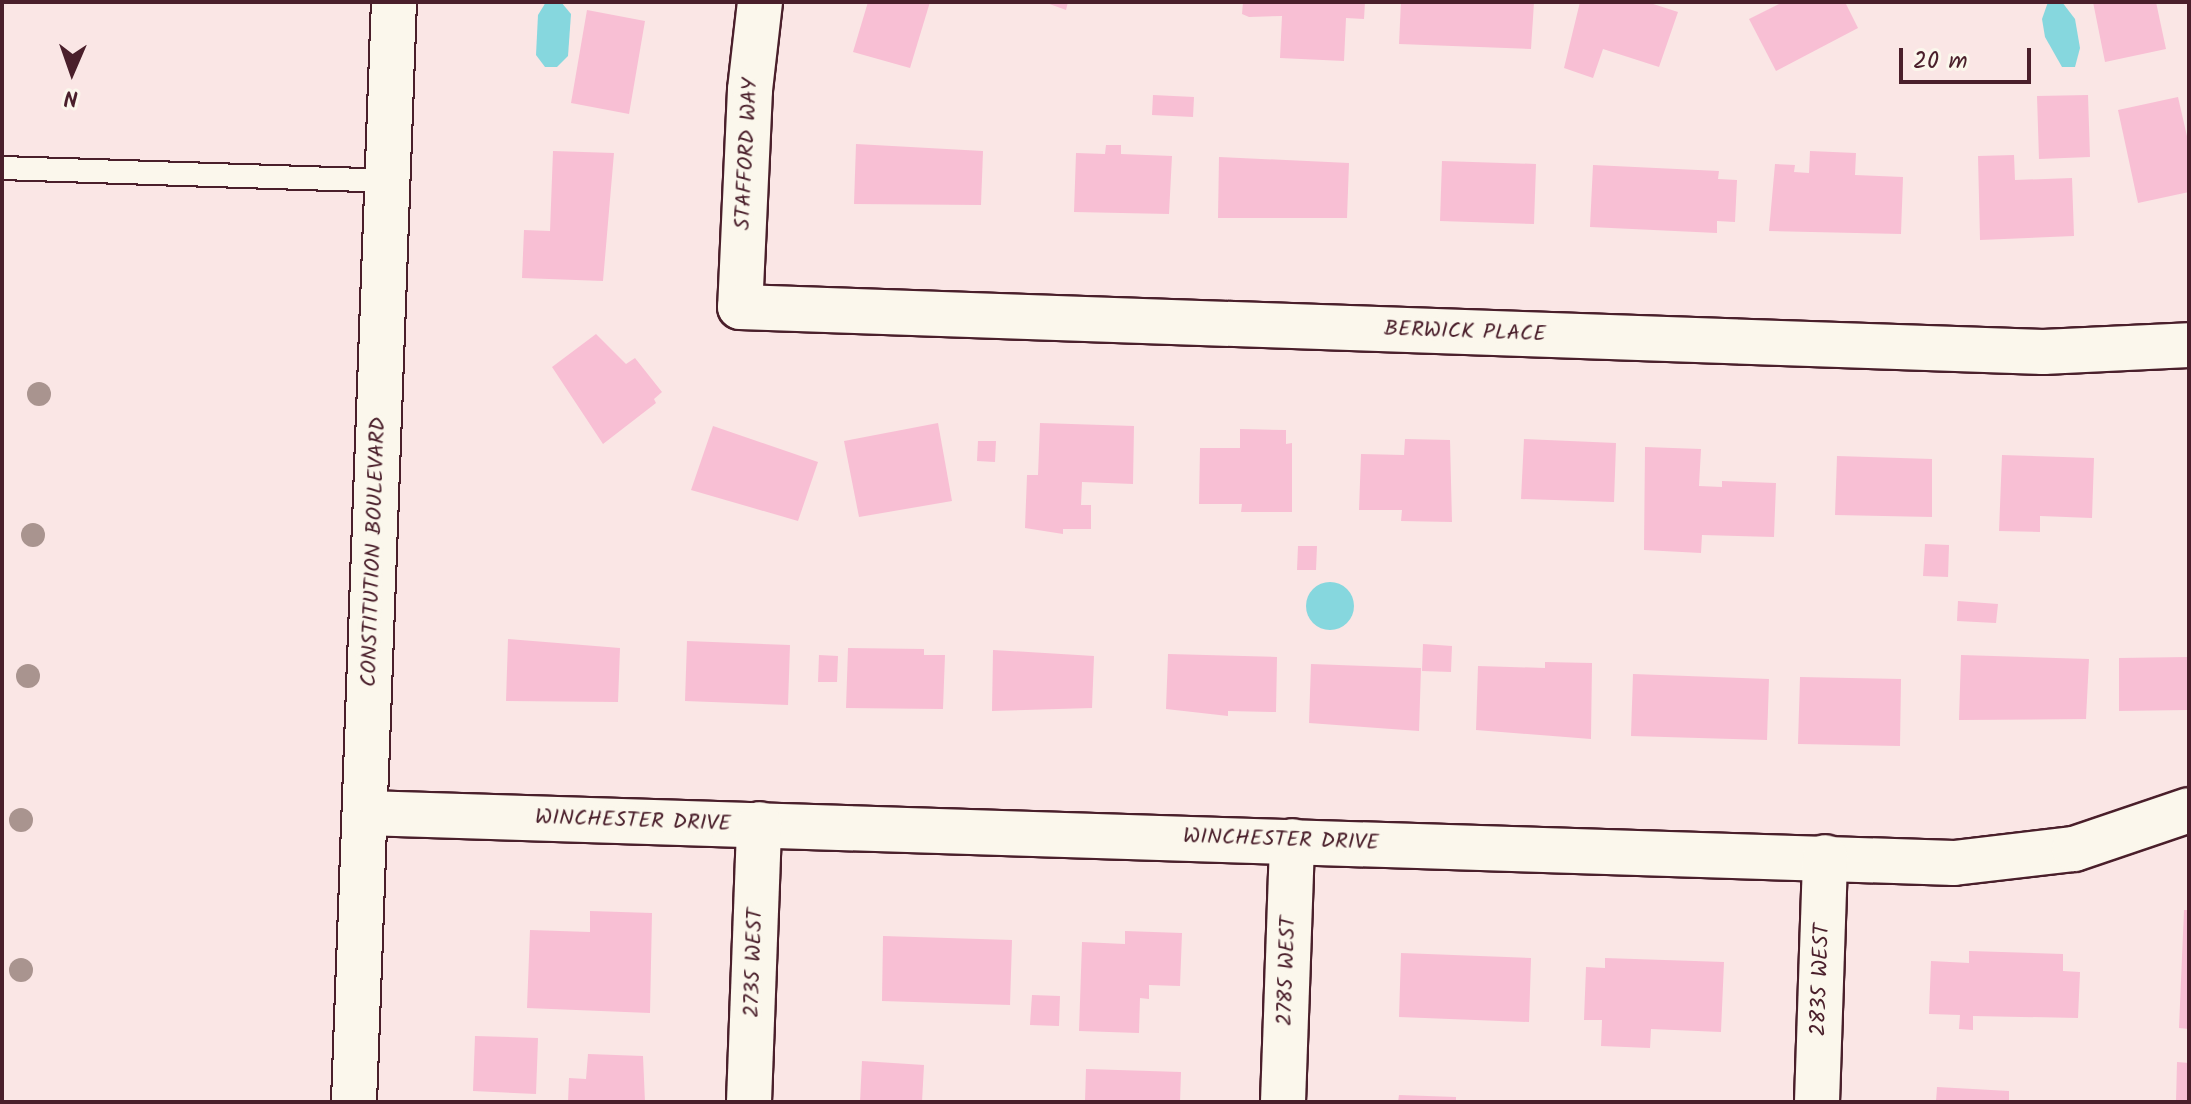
<!DOCTYPE html>
<html>
<head>
<meta charset="utf-8">
<style>
  body { margin:0 }
  #map { position:relative; width:2191px; height:1104px; overflow:hidden; background:#fae6e5; font-family:Kalam,sans-serif }
  div>[style] { position:absolute }
  [style*='--x'] { left:calc(var(--x)*1px); top:calc(var(--y)*1px); width:calc(var(--w)*1px); rotate:calc(var(--a)*1deg) }
  .water>* { inset:0; background:#86d7de }
  .round { border-radius:50% }
  .building>* { inset:0; background:#f8bfd4 }
  .roads { filter:drop-shadow(2px 0 #4a1f2b) drop-shadow(-2px 0 #4a1f2b) drop-shadow(0 2px #4a1f2b) drop-shadow(0 -2px #4a1f2b) }
  .lane>* { height:22px; margin:-11px; padding:0 11px; transform-origin:11px; border-radius:11px; background:#fbf7ec }
  .street>* { height:44px; margin:-22px; padding:0 22px; transform-origin:22px; border-radius:22px; background:#fbf7ec }
  .secondary>* { height:44px; margin:-22px; padding:0 22px; transform-origin:22px; border-radius:22px; background:#fbf7ec }
  .trees>* { width:24px; height:24px; margin:-12px; border-radius:50%; background:#a9948f }
  span { translate:-50% -50%; white-space:nowrap; text-align:center; line-height:1.15; -webkit-text-stroke:7px #fbf7ec; paint-order:stroke }
  .street-label { font-size:22px; color:#4a1f2b }
  .frame { position:absolute; inset:0; border:4px solid #4a1f2b; pointer-events:none }
  .north { position:absolute; left:32px; top:32px; width:80px; height:80px; -webkit-text-stroke:6px #fbf7ec; paint-order:stroke; rotate:182deg; font-size:22px; font-weight:700; line-height:32px; text-align:center; color:#4a1f2b }
  .north::after { content:''; display:block; margin:auto; width:28px; height:36px; background:#4a1f2b; clip-path:polygon(50% 0,100% 100%,50% 72%,0 100%) }
  .scale { position:absolute; left:1899px; top:48px; width:132px; height:36px; box-sizing:border-box; border:4px solid #4a1f2b; border-top:0; padding-left:10px; font-size:24px; line-height:28px; white-space:nowrap; color:#4a1f2b; -webkit-text-stroke:6px #fbf7ec; paint-order:stroke }
</style>
</head>
<body>
<div id="map">
  <div class="water">
    <div style="clip-path:polygon(546px 2px,561px 2px,571px 14px,568px 56px,557px 67px,545px 67px,536px 55px,538px 15px)"></div>
    <div style="clip-path:polygon(2048px 2px,2062px 2px,2075px 19px,2080px 48px,2075px 67px,2062px 67px,2045px 37px,2042px 19px)"></div>
    <div class="round" style="left:1306px;top:582px;width:48px;height:48px"></div>
  </div>
  <div class="building">
    <div style="clip-path:polygon(868px 2px,930px 2px,910px 68px,853px 52px)"></div>
    <div style="clip-path:polygon(1044px 2px,1068px 2px,1066px 10px)"></div>
    <div style="clip-path:polygon(1243px 2px,1365px 2px,1364px 19px,1346px 18px,1344px 61px,1280px 58px,1282px 16px,1249px 17px,1242px 14px)"></div>
    <div style="clip-path:polygon(1401px 2px,1534px 2px,1531px 49px,1399px 44px)"></div>
    <div style="clip-path:polygon(1580px 2px,1647px 2px,1678px 12px,1659px 67px,1603px 49px,1593px 78px,1564px 68px)"></div>
    <div style="clip-path:polygon(1783px 2px,1845px 2px,1858px 28px,1776px 71px,1749px 19px)"></div>
    <div style="clip-path:polygon(2093px 2px,2156px 2px,2166px 49px,2105px 62px)"></div>
    <div style="clip-path:polygon(587px 10px,645px 21px,629px 114px,571px 103px)"></div>
    <div style="clip-path:polygon(1153px 95px,1194px 97px,1193px 117px,1152px 115px)"></div>
    <div style="clip-path:polygon(2088px 95px,2090px 157px,2039px 159px,2037px 96px)"></div>
    <div style="clip-path:polygon(2178px 97px,2189px 145px,2189px 192px,2138px 203px,2118px 110px)"></div>
    <div style="clip-path:polygon(856px 144px,983px 151px,981px 205px,854px 204px)"></div>
    <div style="clip-path:polygon(1106px 145px,1121px 145px,1121px 154px,1172px 156px,1169px 214px,1074px 212px,1076px 153px,1105px 154px)"></div>
    <div style="clip-path:polygon(553px 151px,614px 153px,603px 281px,522px 278px,524px 230px,550px 231px)"></div>
    <div style="clip-path:polygon(1810px 151px,1856px 153px,1855px 175px,1903px 177px,1901px 234px,1769px 231px,1775px 164px,1795px 165px,1794px 172px,1809px 173px)"></div>
    <div style="clip-path:polygon(2014px 155px,2015px 180px,2072px 178px,2074px 236px,1980px 240px,1978px 156px)"></div>
    <div style="clip-path:polygon(1219px 157px,1349px 163px,1347px 218px,1218px 218px)"></div>
    <div style="clip-path:polygon(1442px 161px,1536px 164px,1534px 224px,1440px 221px)"></div>
    <div style="clip-path:polygon(1593px 165px,1719px 171px,1718px 179px,1737px 180px,1735px 222px,1717px 221px,1717px 233px,1590px 227px)"></div>
    <div style="clip-path:polygon(596px 334px,626px 364px,635px 358px,662px 392px,654px 399px,656px 403px,603px 444px,552px 367px)"></div>
    <div style="clip-path:polygon(938px 423px,952px 501px,859px 517px,844px 441px)"></div>
    <div style="clip-path:polygon(1040px 423px,1134px 426px,1133px 484px,1082px 482px,1081px 505px,1091px 505px,1091px 529px,1063px 529px,1063px 534px,1025px 528px,1027px 475px,1038px 475px)"></div>
    <div style="clip-path:polygon(713px 426px,818px 462px,798px 521px,691px 490px)"></div>
    <div style="clip-path:polygon(1240px 429px,1286px 430px,1286px 444px,1292px 443px,1292px 512px,1241px 512px,1242px 504px,1199px 504px,1200px 448px,1240px 448px)"></div>
    <div style="clip-path:polygon(1405px 439px,1450px 440px,1452px 522px,1401px 521px,1402px 510px,1359px 510px,1361px 454px,1404px 455px)"></div>
    <div style="clip-path:polygon(1524px 439px,1616px 443px,1614px 502px,1521px 499px)"></div>
    <div style="clip-path:polygon(978px 441px,996px 441px,995px 462px,977px 461px)"></div>
    <div style="clip-path:polygon(1645px 447px,1701px 449px,1699px 486px,1722px 487px,1722px 481px,1776px 483px,1774px 537px,1702px 535px,1701px 553px,1644px 550px)"></div>
    <div style="clip-path:polygon(2002px 455px,2094px 458px,2092px 518px,2040px 516px,2040px 532px,1999px 531px)"></div>
    <div style="clip-path:polygon(1837px 456px,1932px 459px,1932px 517px,1835px 515px)"></div>
    <div style="clip-path:polygon(1925px 544px,1949px 545px,1948px 577px,1923px 576px)"></div>
    <div style="clip-path:polygon(1298px 546px,1317px 546px,1316px 570px,1297px 570px)"></div>
    <div style="clip-path:polygon(1958px 601px,1998px 604px,1996px 623px,1957px 621px)"></div>
    <div style="clip-path:polygon(508px 639px,620px 648px,618px 702px,506px 701px)"></div>
    <div style="clip-path:polygon(687px 641px,790px 645px,788px 705px,685px 701px)"></div>
    <div style="clip-path:polygon(1423px 644px,1452px 646px,1451px 672px,1422px 671px)"></div>
    <div style="clip-path:polygon(848px 648px,924px 649px,924px 655px,945px 655px,943px 709px,846px 708px)"></div>
    <div style="clip-path:polygon(993px 650px,1094px 656px,1092px 708px,992px 711px)"></div>
    <div style="clip-path:polygon(1168px 654px,1277px 657px,1276px 712px,1228px 711px,1228px 716px,1166px 709px)"></div>
    <div style="clip-path:polygon(819px 655px,838px 656px,837px 682px,818px 682px)"></div>
    <div style="clip-path:polygon(1961px 655px,2089px 659px,2086px 719px,1959px 720px)"></div>
    <div style="clip-path:polygon(2187px 657px,2187px 710px,2119px 711px,2119px 658px)"></div>
    <div style="clip-path:polygon(1545px 662px,1592px 663px,1591px 739px,1476px 730px,1478px 666px,1545px 668px)"></div>
    <div style="clip-path:polygon(1311px 664px,1421px 668px,1419px 731px,1309px 723px)"></div>
    <div style="clip-path:polygon(1633px 674px,1769px 679px,1767px 740px,1631px 736px)"></div>
    <div style="clip-path:polygon(1800px 677px,1901px 679px,1900px 746px,1798px 744px)"></div>
    <div style="clip-path:polygon(2184px 910px,2189px 910px,2189px 1029px,2179px 1028px)"></div>
    <div style="clip-path:polygon(590px 911px,652px 913px,650px 1013px,527px 1008px,530px 930px,590px 932px)"></div>
    <div style="clip-path:polygon(1125px 931px,1182px 933px,1180px 986px,1149px 985px,1149px 999px,1140px 998px,1139px 1033px,1079px 1031px,1082px 942px,1125px 944px)"></div>
    <div style="clip-path:polygon(883px 936px,1012px 940px,1010px 1005px,882px 1001px)"></div>
    <div style="clip-path:polygon(1969px 951px,2063px 954px,2063px 971px,2080px 972px,2078px 1018px,1973px 1016px,1973px 1030px,1959px 1029px,1960px 1015px,1929px 1014px,1931px 961px,1969px 963px)"></div>
    <div style="clip-path:polygon(1401px 953px,1531px 958px,1529px 1022px,1399px 1017px)"></div>
    <div style="clip-path:polygon(1605px 958px,1724px 962px,1721px 1032px,1651px 1029px,1650px 1048px,1601px 1046px,1602px 1020px,1584px 1020px,1586px 967px,1605px 968px)"></div>
    <div style="clip-path:polygon(1032px 995px,1060px 996px,1059px 1026px,1030px 1025px)"></div>
    <div style="clip-path:polygon(475px 1036px,538px 1038px,536px 1094px,473px 1091px)"></div>
    <div style="clip-path:polygon(588px 1054px,643px 1056px,645px 1102px,568px 1102px,569px 1078px,586px 1079px)"></div>
    <div style="clip-path:polygon(862px 1061px,924px 1065px,922px 1102px,860px 1102px)"></div>
    <div style="clip-path:polygon(2177px 1062px,2189px 1063px,2189px 1102px,2176px 1102px)"></div>
    <div style="clip-path:polygon(1086px 1069px,1181px 1072px,1180px 1102px,1085px 1102px)"></div>
    <div style="clip-path:polygon(1937px 1087px,2009px 1091px,2009px 1102px,1936px 1102px)"></div>
    <div style="clip-path:polygon(1399px 1095px,1456px 1097px,1456px 1102px,1398px 1102px)"></div>
  </div>
  <div class="roads">
    <div class="lane">
      <div style="--x:2;--y:168;--w:386;--a:1.9"></div>
    </div>
    <div class="street">
      <div style="--x:760;--y:2;--w:89;--a:96.5"></div>
      <div style="--x:750;--y:90;--w:217;--a:92.6"></div>
      <div style="--x:740;--y:307;--w:1304;--a:1.98"></div>
      <div style="--x:2043;--y:352;--w:146;--a:-2.7"></div>
      <div style="--x:365;--y:813;--w:1590;--a:1.8"></div>
      <div style="--x:1954;--y:863;--w:121;--a:-6.7"></div>
      <div style="--x:2074;--y:849;--w:121;--a:-18.7"></div>
      <div style="--x:749;--y:1102;--w:278;--a:-87.9"></div>
      <div style="--x:1283;--y:1102;--w:261;--a:-88"></div>
      <div style="--x:1817;--y:1102;--w:245;--a:-88.1"></div>
    </div>
    <div class="secondary">
      <div style="--x:354;--y:1102;--w:1101;--a:-87.92"></div>
    </div>
  </div>
  <div class="trees">
    <div style="left:39px;top:394px"></div>
    <div style="left:33px;top:535px"></div>
    <div style="left:28px;top:676px"></div>
    <div style="left:21px;top:820px"></div>
    <div style="left:21px;top:970px"></div>
  </div>
  <div class="street-label">
    <span style="left:747px;top:154px;rotate:-87deg">STAFFORD WAY</span>
    <span style="left:1465px;top:332px;rotate:2deg">BERWICK PLACE</span>
    <span style="left:374px;top:552px;rotate:-88deg">CONSTITUTION BOULEVARD</span>
    <span style="left:633px;top:821px;rotate:2deg">WINCHESTER DRIVE</span>
    <span style="left:1281px;top:840px;rotate:2deg">WINCHESTER DRIVE</span>
    <span style="left:754px;top:963px;rotate:-88deg">2735 WEST</span>
    <span style="left:1287px;top:971px;rotate:-88deg">2785 WEST</span>
    <span style="left:1821px;top:980px;rotate:-88deg">2835 WEST</span>
  </div>
  <div class="frame"></div>
  <div class="north">N</div>
  <div class="scale">20 m</div>
</div>
</body>
</html>
